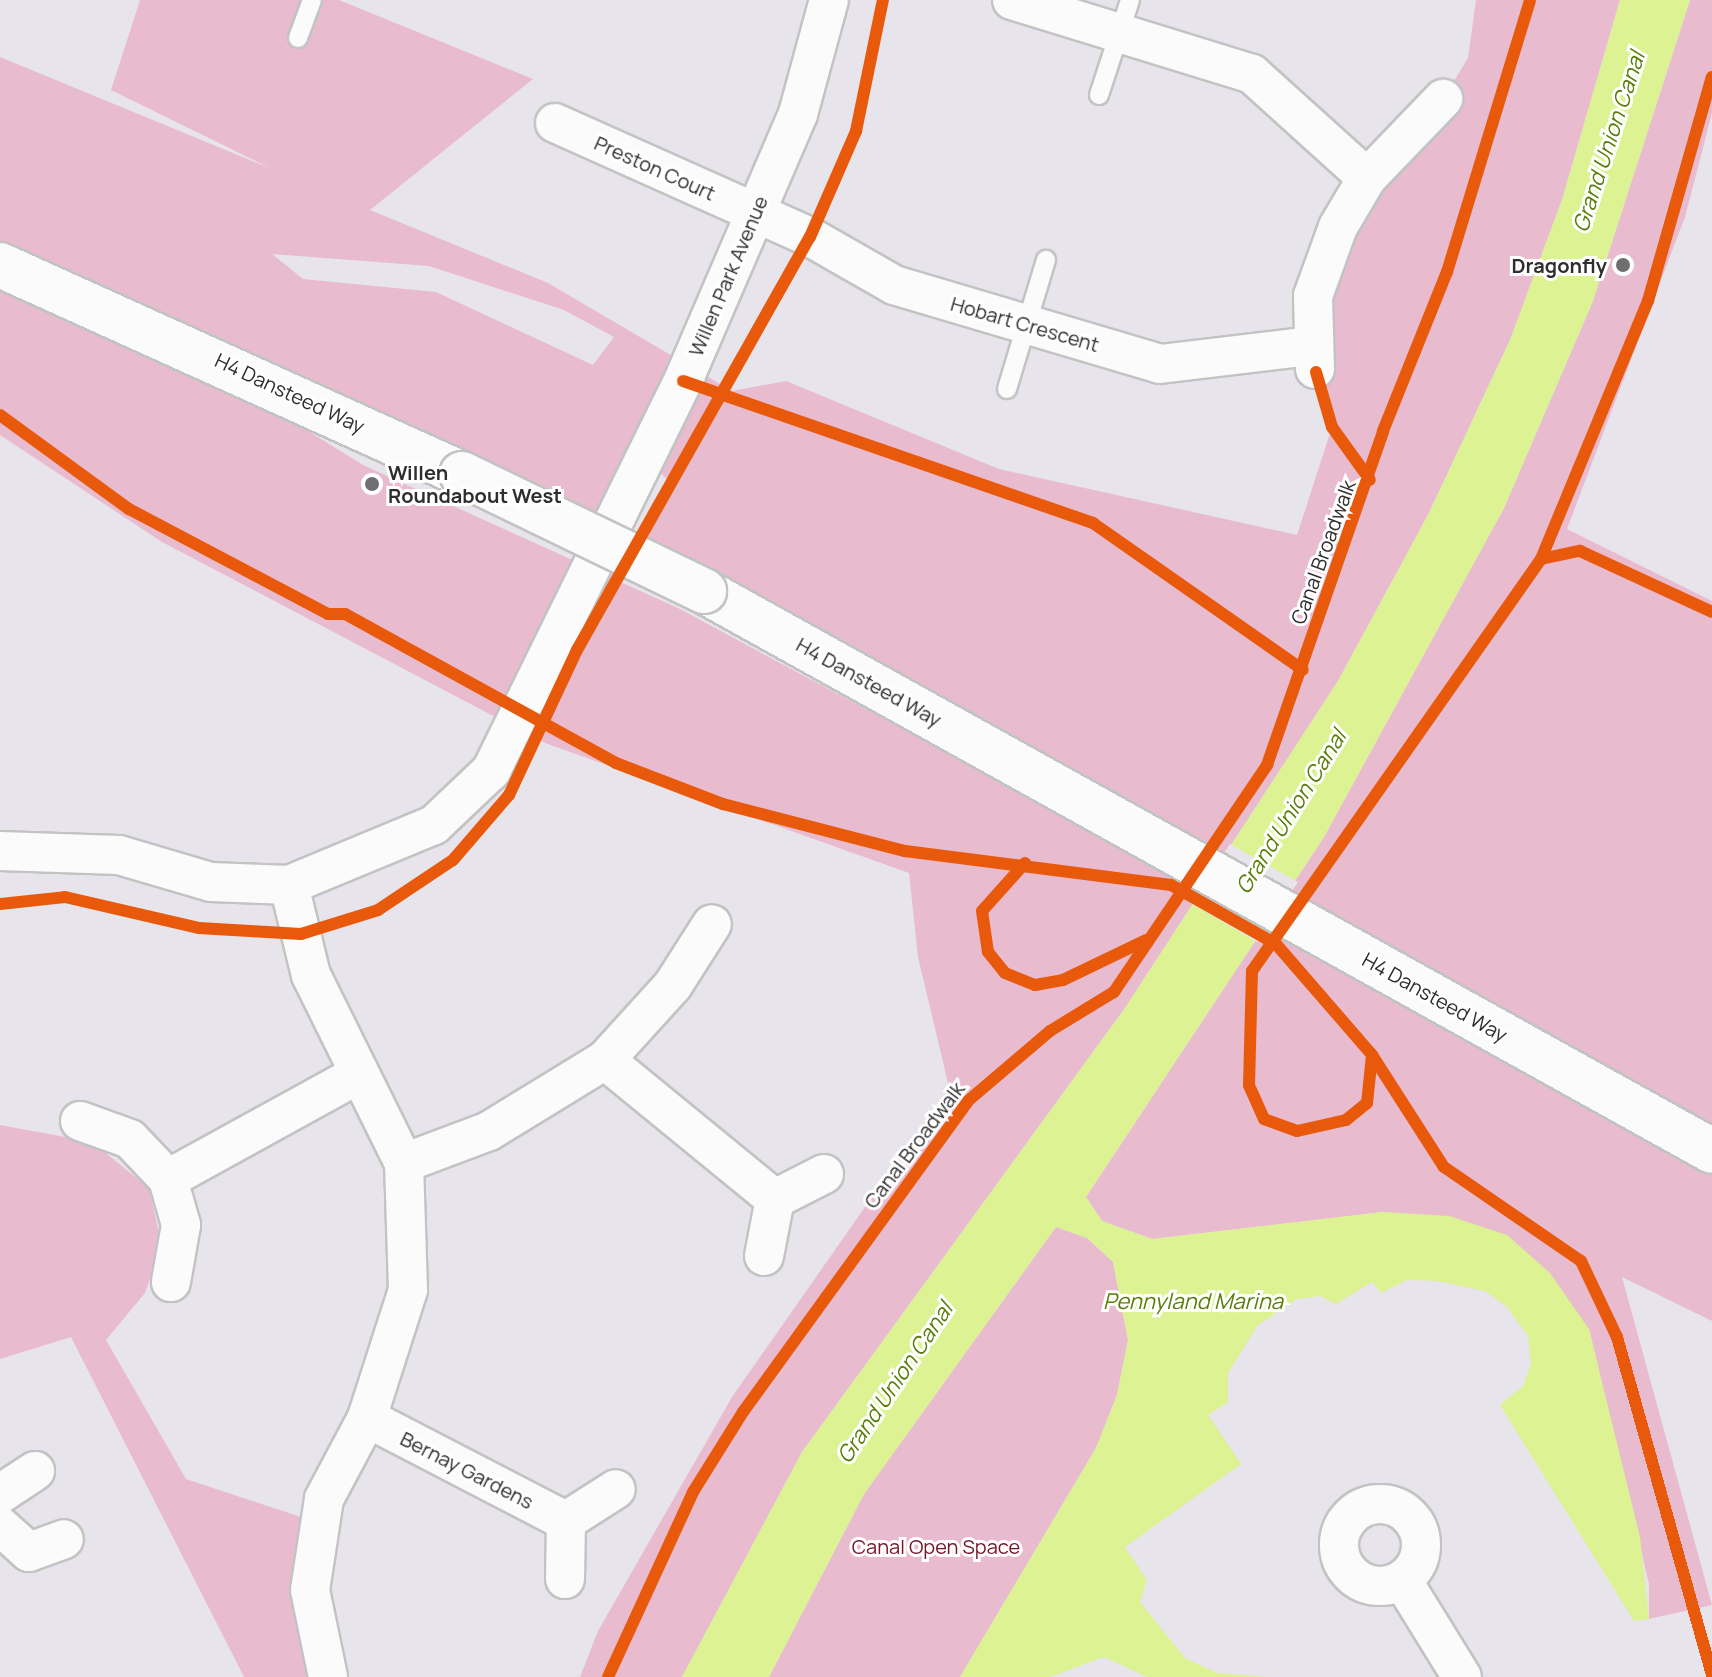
<!DOCTYPE html>
<html>
<head>
<meta charset="utf-8">
<style>
  body { margin:0 }
  #map { position:relative; width:1712px; height:1677px; overflow:hidden; background:#e8e4ec; font-family:Manrope,sans-serif }
  div>[style] { position:absolute }
  [style*='--x'] { left:calc(var(--x)*1px); top:calc(var(--y)*1px); width:calc(var(--w)*1px); rotate:calc(var(--a)*1deg) }
  .green>* { inset:0; background:#e9bbcf }
  .water>* { inset:0; background:#dcf293 }
  .pier>* { inset:0; background:#e8e4ec }
  .roads { filter:drop-shadow(2px 0 #c3c3c4) drop-shadow(-2px 0 #c3c3c4) drop-shadow(0 2px #c3c3c4) drop-shadow(0 -2px #c3c3c4) }
  .lane>* { height:18px; margin:-9px; padding:0 9px; transform-origin:9px; border-radius:9px; background:#fcfbfc }
  .street>* { height:38px; margin:-19px; padding:0 19px; transform-origin:19px; border-radius:19px; background:#fcfbfc }
  .street>.ring { margin:-19px; padding:0; box-sizing:content-box; background:none; border:38px solid #fcfbfc; border-radius:50% }
  .secondary>* { height:44px; margin:-22px; padding:0 22px; transform-origin:22px; border-radius:22px; background:#fcfbfc }
  .bridges { filter:drop-shadow(2px 0 #c3c3c4) drop-shadow(-2px 0 #c3c3c4) drop-shadow(0 2px #c3c3c4) drop-shadow(0 -2px #c3c3c4) }
  .secondary-bridge>* { height:44px; margin:-22px; padding:0 22px; transform-origin:22px; border-radius:22px; background:#fcfbfc }
  .cycleway>* { height:12px; margin:-6px; padding:0 6px; transform-origin:6px; border-radius:6px; background:#e8590c }
  .dots>* { width:22px; height:22px; translate:-50% -50%; box-sizing:border-box; border:4px solid #fff; border-radius:50% }
  span { translate:-50% -50%; white-space:nowrap; text-align:center; line-height:1.15; -webkit-text-stroke:6px #fff; paint-order:stroke }
  .street-label { font-size:20px; color:#2e2e2e }
  .poi-label { font-size:20px; color:#2e2e2e; font-weight:700 }
  .right { translate:-100% -50%; text-align:right }
  .left { translate:0 -50%; text-align:left }
  .park-label { font-size:20px; color:#73162c }
  .water-label { font-size:22px; color:#597e08; font-style:italic }
</style>
</head>
<body>
<div id="map">
  <div class="green">
    <div style="clip-path:polygon(evenodd,140px 0,339px 0,533px 79px,370px 210px,548px 283px,732px 391px,786px 381px,999px 469px,1297px 535px,1332px 427px,1316px 372px,1338px 227px,1443px 99px,1468px 58px,1476px 0,1620px 0,1562px 200px,1510px 340px,1429px 513px,1338px 681px,1125px 1008px,802px 1452px,682px 1677px,580px 1677px,598px 1631px,732px 1397px,949px 1087px,918px 957px,909px 873px,545px 743px,162px 542px,0 435px,0 285px,279px 413px,363px 465px,680px 609px,992px 777px,1134px 828px,629px 554px,671px 483px,645px 458px,600px 542px,0 265px,0 57px,272px 169px,111px 90px,140px 0,272px 254px,429px 266px,564px 310px,614px 337px,593px 365px,436px 292px,303px 279px,272px 254px)"></div>
    <div style="clip-path:polygon(1690px 0,1712px 0,1712px 113px,1685px 217px,1567px 529px,1712px 601px,1712px 1321px,1622px 1277px,1712px 1605px,1649px 1619px,1649px 1584px,1589px 1329px,1383px 1212px,1152px 1239px,1102px 1221px,1086px 1197px,1324px 837px,1504px 508px,1593px 301px)"></div>
    <div style="clip-path:polygon(0 1125px,92px 1142px,149px 1188px,159px 1233px,154px 1268px,145px 1293px,106px 1340px,186px 1479px,301px 1517px,310px 1677px,244px 1677px,71px 1337px,0 1359px)"></div>
    <div style="clip-path:polygon(1056px 1227px,1087px 1238px,1113px 1262px,1128px 1340px,1117px 1395px,1096px 1448px,960px 1677px,769px 1677px,864px 1494px)"></div>
  </div>
  <div class="water">
    <div style="clip-path:polygon(1620px 0,1690px 0,1593px 301px,1504px 508px,1324px 837px,1086px 1197px,1102px 1221px,1152px 1239px,1383px 1212px,1449px 1216px,1507px 1235px,1550px 1273px,1589px 1329px,1640px 1537px,1649px 1619px,1634px 1621px,1500px 1405px,1523px 1386px,1531px 1364px,1528px 1336px,1507px 1307px,1485px 1291px,1437px 1281px,1407px 1280px,1381px 1293px,1372px 1282px,1336px 1304px,1320px 1296px,1297px 1299px,1258px 1325px,1228px 1373px,1228px 1402px,1208px 1415px,1241px 1464px,1125px 1547px,1147px 1580px,1140px 1602px,1185px 1658px,1217px 1673px,1268px 1677px,1147px 1677px,1104px 1657px,1050px 1677px,960px 1677px,1096px 1448px,1117px 1395px,1128px 1340px,1113px 1262px,1087px 1238px,1056px 1227px,864px 1494px,769px 1677px,682px 1677px,802px 1452px,1125px 1008px,1338px 681px,1429px 513px,1510px 340px,1562px 200px)"></div>
  </div>
  <div class="pier">
    <div style="clip-path:polygon(1230px 844px,1298px 882px,1257px 942px,1190px 903px)"></div>
  </div>
  <div class="roads">
    <div class="lane">
      <div style="--x:298;--y:38;--w:40;--a:-69.8"></div>
      <div style="--x:1099;--y:95;--w:100;--a:-71.9"></div>
      <div style="--x:1007;--y:389;--w:135;--a:-73.2"></div>
    </div>
    <div class="street">
      <div style="--x:1012;--y:0;--w:251;--a:17.1"></div>
      <div style="--x:1252;--y:74;--w:155;--a:42.1"></div>
      <div style="--x:555;--y:123;--w:279;--a:24.1"></div>
      <div style="--x:810;--y:237;--w:97;--a:29.7"></div>
      <div style="--x:894;--y:285;--w:277;--a:16.5"></div>
      <div style="--x:1160;--y:364;--w:152;--a:-6.8"></div>
      <div style="--x:1315;--y:369;--w:73;--a:-91.6"></div>
      <div style="--x:1313;--y:296;--w:73;--a:-70.1"></div>
      <div style="--x:1338;--y:227;--w:57;--a:-59.4"></div>
      <div style="--x:1367;--y:178;--w:110;--a:-46.1"></div>
      <div style="--x:0;--y:851;--w:119;--a:1.9"></div>
      <div style="--x:119;--y:855;--w:96;--a:16.4"></div>
      <div style="--x:211;--y:882;--w:78;--a:2.2"></div>
      <div style="--x:289;--y:885;--w:157;--a:-22.5"></div>
      <div style="--x:434;--y:825;--w:79;--a:-43.5"></div>
      <div style="--x:491;--y:771;--w:442;--a:-63.8"></div>
      <div style="--x:686;--y:374;--w:283;--a:-66.7"></div>
      <div style="--x:798;--y:114;--w:118;--a:-74.8"></div>
      <div style="--x:289;--y:885;--w:93;--a:76.3"></div>
      <div style="--x:311;--y:975;--w:210;--a:63.7"></div>
      <div style="--x:404;--y:1163;--w:127;--a:88.2"></div>
      <div style="--x:408;--y:1290;--w:134;--a:107.8"></div>
      <div style="--x:367;--y:1418;--w:92;--a:118"></div>
      <div style="--x:324;--y:1499;--w:92;--a:98.7"></div>
      <div style="--x:310;--y:1590;--w:89;--a:78.3"></div>
      <div style="--x:605;--y:1060;--w:220;--a:39.3"></div>
      <div style="--x:80;--y:1121;--w:53;--a:19.8"></div>
      <div style="--x:130;--y:1139;--w:55;--a:46.5"></div>
      <div style="--x:168;--y:1179;--w:48;--a:74.2"></div>
      <div style="--x:181;--y:1225;--w:58;--a:100"></div>
      <div style="--x:404;--y:1163;--w:91;--a:-20.6"></div>
      <div style="--x:489;--y:1131;--w:136;--a:-31.5"></div>
      <div style="--x:605;--y:1060;--w:101;--a:-47.8"></div>
      <div style="--x:673;--y:985;--w:72;--a:-57.4"></div>
      <div style="--x:168;--y:1179;--w:216;--a:-28.8"></div>
      <div style="--x:764;--y:1256;--w:58;--a:-79.1"></div>
      <div style="--x:775;--y:1199;--w:55;--a:-27"></div>
      <div style="--x:367;--y:1418;--w:224;--a:27.4"></div>
      <div style="--x:0;--y:1494;--w:42;--a:-33.3"></div>
      <div class="ring" style="left:1339px;top:1504px;width:44px;height:44px"></div>
      <div style="--x:0;--y:1526;--w:39;--a:42"></div>
      <div style="--x:29;--y:1552;--w:37;--a:-20"></div>
      <div style="--x:565;--y:1579;--w:58;--a:-89"></div>
      <div style="--x:566;--y:1521;--w:59;--a:-32.6"></div>
      <div style="--x:1402;--y:1580;--w:114;--a:58.3"></div>
    </div>
    <div class="secondary">
      <div style="--x:0;--y:265;--w:507;--a:24.34"></div>
      <div style="--x:704;--y:591;--w:1153;--a:29.05"></div>
    </div>
  </div>
  <div class="bridges">
    <div class="secondary-bridge">
      <div style="--x:462;--y:474;--w:269;--a:25.8"></div>
    </div>
  </div>
  <div class="cycleway">
    <div style="--x:1316;--y:372;--w:57;--a:73.8"></div>
    <div style="--x:1332;--y:427;--w:65;--a:54.4"></div>
    <div style="--x:683;--y:381;--w:434;--a:19.1"></div>
    <div style="--x:1093;--y:523;--w:256;--a:35"></div>
    <div style="--x:0;--y:415;--w:160;--a:36.1"></div>
    <div style="--x:129;--y:509;--w:225;--a:27.8"></div>
    <div style="--x:328;--y:614;--w:17;--a:0"></div>
    <div style="--x:345;--y:614;--w:309;--a:28.8"></div>
    <div style="--x:616;--y:763;--w:115;--a:21"></div>
    <div style="--x:723;--y:804;--w:188;--a:14.5"></div>
    <div style="--x:905;--y:851;--w:268;--a:7.3"></div>
    <div style="--x:1171;--y:885;--w:120;--a:29.3"></div>
    <div style="--x:1276;--y:944;--w:147;--a:49.1"></div>
    <div style="--x:1372;--y:1055;--w:133;--a:57.3"></div>
    <div style="--x:1444;--y:1167;--w:166;--a:34.5"></div>
    <div style="--x:1581;--y:1261;--w:84;--a:64.7"></div>
    <div style="--x:1617;--y:1337;--w:351;--a:74.3"></div>
    <div style="--x:1541;--y:559;--w:40;--a:-12"></div>
    <div style="--x:1580;--y:551;--w:145;--a:24.8"></div>
    <div style="--x:1025;--y:863;--w:64;--a:131.9"></div>
    <div style="--x:982;--y:911;--w:41;--a:81.7"></div>
    <div style="--x:988;--y:952;--w:27;--a:51"></div>
    <div style="--x:1005;--y:973;--w:32;--a:22"></div>
    <div style="--x:1035;--y:985;--w:28;--a:-10"></div>
    <div style="--x:1063;--y:980;--w:92;--a:-25.7"></div>
    <div style="--x:0;--y:904;--w:65;--a:-6.1"></div>
    <div style="--x:65;--y:897;--w:138;--a:13"></div>
    <div style="--x:199;--y:928;--w:102;--a:3.4"></div>
    <div style="--x:301;--y:934;--w:81;--a:-17.3"></div>
    <div style="--x:378;--y:910;--w:90;--a:-33.7"></div>
    <div style="--x:453;--y:860;--w:86;--a:-49.3"></div>
    <div style="--x:509;--y:795;--w:160;--a:-64.9"></div>
    <div style="--x:577;--y:650;--w:474;--a:-60.6"></div>
    <div style="--x:810;--y:237;--w:116;--a:-66.5"></div>
    <div style="--x:856;--y:131;--w:134;--a:-78.4"></div>
    <div style="--x:1372;--y:1055;--w:48;--a:95.9"></div>
    <div style="--x:1367;--y:1103;--w:27;--a:141"></div>
    <div style="--x:1346;--y:1120;--w:50;--a:167.3"></div>
    <div style="--x:1297;--y:1131;--w:35;--a:-160"></div>
    <div style="--x:1264;--y:1119;--w:37;--a:-114"></div>
    <div style="--x:1249;--y:1085;--w:114;--a:-88.5"></div>
    <div style="--x:1252;--y:971;--w:503;--a:-54.95"></div>
    <div style="--x:1541;--y:559;--w:279;--a:-67.5"></div>
    <div style="--x:1648;--y:301;--w:233;--a:-74.1"></div>
    <div style="--x:608;--y:1677;--w:204;--a:-65.3"></div>
    <div style="--x:693;--y:1492;--w:94;--a:-58"></div>
    <div style="--x:743;--y:1412;--w:385;--a:-54.1"></div>
    <div style="--x:969;--y:1100;--w:106;--a:-40.4"></div>
    <div style="--x:1050;--y:1031;--w:75;--a:-31.4"></div>
    <div style="--x:1114;--y:992;--w:274;--a:-56"></div>
    <div style="--x:1267;--y:765;--w:354;--a:-70.8"></div>
    <div style="--x:1383;--y:431;--w:171;--a:-68.1"></div>
    <div style="--x:1447;--y:272;--w:284;--a:-73"></div>
  </div>
  <div class="dots">
    <div style="left:1623px;top:265px;background:#6f6e70"></div>
    <div style="left:372px;top:484px;background:#6f6e70"></div>
  </div>
  <div class="street-label">
    <span style="left:655px;top:168px;rotate:24deg">Preston Court</span>
    <span style="left:728px;top:276px;rotate:-67deg">Willen Park Avenue</span>
    <span style="left:1025px;top:324px;rotate:16deg">Hobart Crescent</span>
    <span style="left:290px;top:393px;rotate:25deg">H4 Dansteed Way</span>
    <span style="left:1323px;top:552px;rotate:-70deg">Canal Broadwalk</span>
    <span style="left:869px;top:682px;rotate:29deg">H4 Dansteed Way</span>
    <span style="left:1435px;top:997px;rotate:29deg">H4 Dansteed Way</span>
    <span style="left:914px;top:1145px;rotate:-53deg">Canal Broadwalk</span>
    <span style="left:467px;top:1470px;rotate:27deg">Bernay Gardens</span>
  </div>
  <div class="poi-label">
    <span class="right" style="left:1607px;top:265px">Dragonfly</span>
    <span class="left" style="left:388px;top:484px">Willen<br>Roundabout West</span>
  </div>
  <div class="park-label">
    <span style="left:936px;top:1546px">Canal Open Space</span>
  </div>
  <div class="water-label">
    <span style="left:1609px;top:142px;rotate:-72deg">Grand Union Canal</span>
    <span style="left:1291px;top:812px;rotate:-58deg">Grand Union Canal</span>
    <span style="left:1193px;top:1302px">Pennyland Marina</span>
    <span style="left:895px;top:1383px;rotate:-56deg">Grand Union Canal</span>
  </div>
</div>
</body>
</html>
